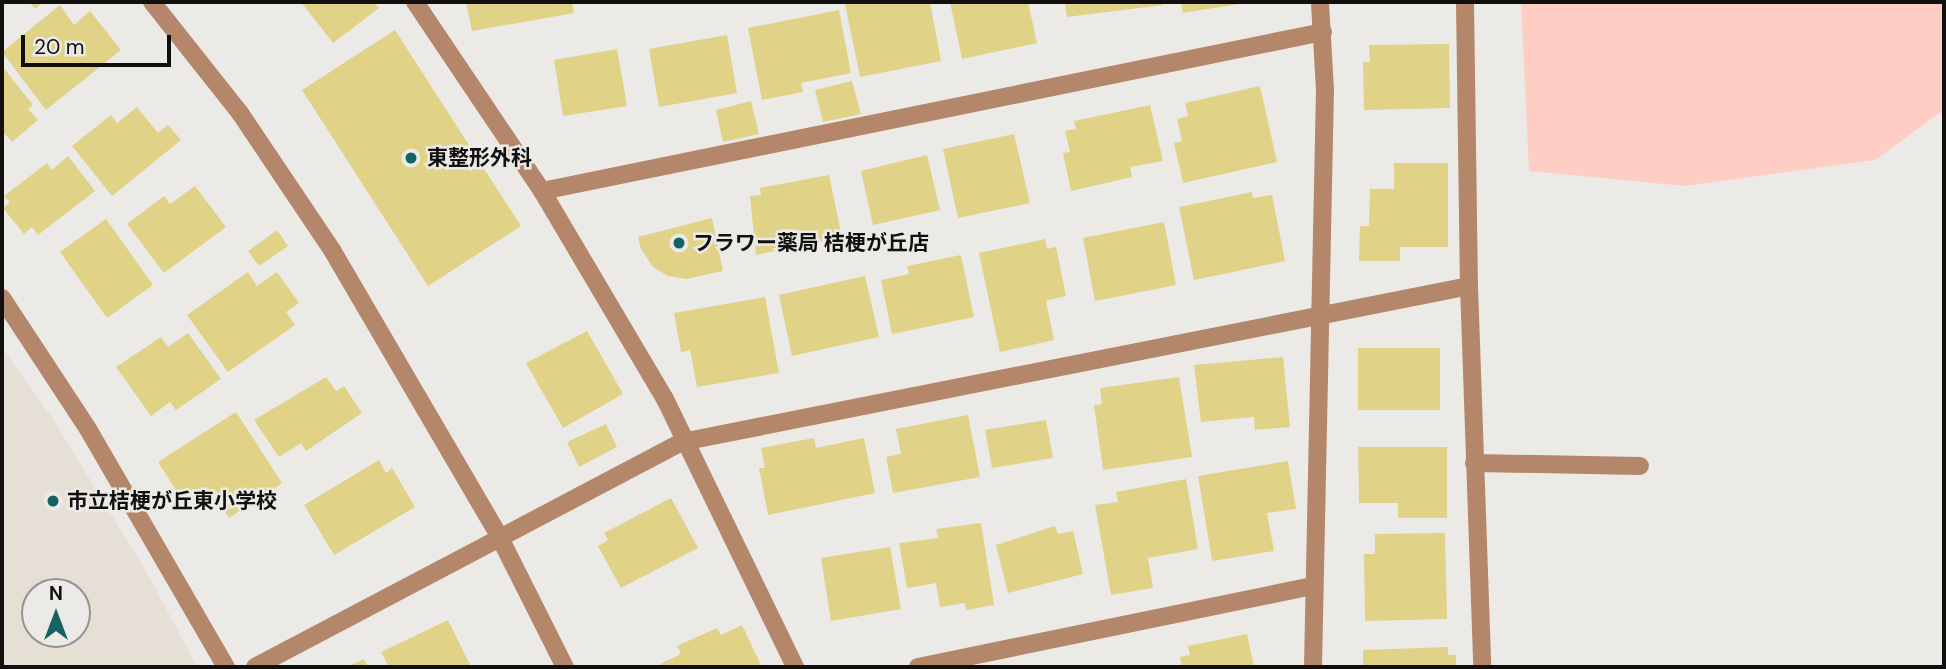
<!DOCTYPE html>
<html>
<head>
<meta charset="utf-8">
<style>
  body { margin:0 }
  #map { position:relative; width:1946px; height:669px; overflow:hidden; background:#eceae7; font-family:"DM Sans","Noto Sans JP",sans-serif }
  div>[style] { position:absolute }
  [style*='--x'] { left:calc(var(--x)*1px); top:calc(var(--y)*1px); width:calc(var(--w)*1px); rotate:calc(var(--a)*1deg) }
  .built>* { inset:0; background:#e6dfd5 }
  .green>* { inset:0; background:#fecec5 }
  .building>* { inset:0; background:#e0d287 }
  .minor>* { height:18px; margin:-9px; padding:0 9px; transform-origin:9px; border-radius:9px; background:#b5876a }
  .dots>* { width:19px; height:19px; translate:-50% -50%; box-sizing:border-box; border:4px solid #eceae7; border-radius:50% }
  span { translate:-50% -50%; white-space:nowrap; text-align:center; line-height:1.15; -webkit-text-stroke:5px #eceae7; paint-order:stroke }
  .poi-label { font-size:21px; color:#11100f; font-weight:700 }
  .left { translate:0 -50%; text-align:left }
  .frame { position:absolute; inset:0; border:4px solid #11100f; pointer-events:none }
  .north { position:absolute; left:21px; top:578px; width:70px; height:70px; box-sizing:border-box; background:#eceae7; border:2px solid #949391; border-radius:50%; rotate:0deg; font-size:19px; font-weight:700; line-height:28px; text-align:center; color:#11100f }
  .north::after { content:''; display:block; margin:auto; width:24px; height:32px; background:#146360; clip-path:polygon(50% 0,100% 100%,50% 72%,0 100%) }
  .scale { position:absolute; left:21px; top:35px; width:150px; height:32px; box-sizing:border-box; border:4px solid #11100f; border-top:0; padding-left:9px; font-size:21px; line-height:24px; white-space:nowrap; color:#11100f; -webkit-text-stroke:5px #eceae7; paint-order:stroke }
</style>
</head>
<body>
<div id="map">
  <div class="built">
    <div style="clip-path:polygon(evenodd,2px 347px,55px 422px,151px 580px,197px 667px,2px 667px,2px 347px,35px 592px,77px 592px,77px 634px,35px 634px,35px 592px)"></div>
  </div>
  <div class="green">
    <div style="clip-path:polygon(1521px 2px,1944px 2px,1944px 110px,1875px 160px,1685px 186px,1529px 171px)"></div>
  </div>
  <div class="building">
    <div style="clip-path:polygon(29px 2px,43px 2px,35px 9px)"></div>
    <div style="clip-path:polygon(301px 2px,374px 2px,379px 8px,333px 43px)"></div>
    <div style="clip-path:polygon(466px 2px,572px 2px,574px 13px,472px 31px)"></div>
    <div style="clip-path:polygon(930px 2px,941px 61px,860px 77px,845px 4px)"></div>
    <div style="clip-path:polygon(950px 2px,1028px 2px,1037px 43px,962px 59px)"></div>
    <div style="clip-path:polygon(1065px 2px,1163px 2px,1163px 5px,1067px 17px)"></div>
    <div style="clip-path:polygon(1181px 2px,1244px 2px,1245px 3px,1183px 13px)"></div>
    <div style="clip-path:polygon(60px 5px,74px 25px,90px 11px,121px 50px,46px 110px,2px 52px)"></div>
    <div style="clip-path:polygon(839px 10px,851px 73px,801px 83px,803px 92px,762px 100px,748px 28px)"></div>
    <div style="clip-path:polygon(395px 30px,521px 226px,428px 286px,302px 90px)"></div>
    <div style="clip-path:polygon(727px 35px,737px 93px,659px 107px,649px 49px)"></div>
    <div style="clip-path:polygon(1449px 44px,1450px 108px,1364px 110px,1363px 62px,1370px 62px,1369px 45px)"></div>
    <div style="clip-path:polygon(617px 49px,627px 106px,563px 116px,554px 60px)"></div>
    <div style="clip-path:polygon(2px 66px,33px 105px,28px 109px,38px 120px,12px 142px,5px 134px,2px 136px)"></div>
    <div style="clip-path:polygon(852px 81px,861px 114px,823px 122px,815px 90px)"></div>
    <div style="clip-path:polygon(1260px 86px,1277px 162px,1183px 183px,1174px 143px,1182px 141px,1177px 119px,1188px 116px,1185px 103px)"></div>
    <div style="clip-path:polygon(751px 101px,759px 134px,723px 142px,716px 110px)"></div>
    <div style="clip-path:polygon(1150px 105px,1163px 161px,1130px 167px,1132px 177px,1071px 191px,1063px 153px,1070px 152px,1065px 131px,1076px 129px,1074px 121px)"></div>
    <div style="clip-path:polygon(137px 107px,158px 133px,168px 125px,181px 140px,112px 196px,72px 146px,111px 115px,117px 123px)"></div>
    <div style="clip-path:polygon(1014px 134px,1030px 203px,958px 218px,943px 149px)"></div>
    <div style="clip-path:polygon(927px 155px,940px 210px,873px 225px,861px 171px)"></div>
    <div style="clip-path:polygon(68px 156px,95px 191px,38px 235px,32px 227px,24px 234px,3px 208px,10px 202px,4px 196px,47px 163px,52px 170px)"></div>
    <div style="clip-path:polygon(1394px 163px,1448px 163px,1448px 247px,1400px 247px,1400px 261px,1359px 261px,1360px 226px,1369px 226px,1370px 189px,1394px 189px)"></div>
    <div style="clip-path:polygon(829px 175px,842px 237px,756px 255px,750px 196px,761px 195px,760px 188px)"></div>
    <div style="clip-path:polygon(195px 186px,226px 227px,164px 273px,127px 224px,164px 196px,170px 204px)"></div>
    <div style="clip-path:polygon(1252px 192px,1253px 198px,1272px 195px,1285px 261px,1194px 280px,1179px 207px)"></div>
    <div style="clip-path:polygon(712px 218px,723px 271px,686px 279px,668px 276px,653px 267px,641px 249px,638px 237px)"></div>
    <div style="clip-path:polygon(106px 219px,153px 285px,107px 318px,60px 252px)"></div>
    <div style="clip-path:polygon(1164px 222px,1176px 285px,1095px 301px,1083px 238px)"></div>
    <div style="clip-path:polygon(277px 230px,288px 246px,259px 266px,248px 251px)"></div>
    <div style="clip-path:polygon(1045px 239px,1047px 249px,1056px 247px,1066px 296px,1046px 301px,1054px 340px,1000px 352px,979px 253px)"></div>
    <div style="clip-path:polygon(961px 255px,974px 317px,892px 334px,881px 280px,909px 274px,907px 266px)"></div>
    <div style="clip-path:polygon(248px 272px,257px 286px,277px 272px,299px 303px,286px 312px,295px 325px,228px 372px,187px 315px)"></div>
    <div style="clip-path:polygon(865px 276px,879px 337px,792px 356px,779px 295px)"></div>
    <div style="clip-path:polygon(765px 297px,779px 373px,697px 387px,690px 350px,681px 352px,674px 313px)"></div>
    <div style="clip-path:polygon(587px 331px,623px 394px,563px 428px,526px 363px)"></div>
    <div style="clip-path:polygon(188px 333px,221px 379px,176px 410px,170px 402px,151px 416px,116px 367px,161px 337px,168px 347px)"></div>
    <div style="clip-path:polygon(1358px 348px,1440px 348px,1440px 410px,1358px 410px)"></div>
    <div style="clip-path:polygon(1283px 357px,1290px 427px,1255px 430px,1254px 417px,1201px 422px,1194px 365px)"></div>
    <div style="clip-path:polygon(326px 377px,336px 391px,344px 386px,362px 413px,306px 451px,301px 443px,279px 457px,254px 420px)"></div>
    <div style="clip-path:polygon(1179px 377px,1192px 457px,1103px 470px,1094px 405px,1102px 404px,1100px 388px)"></div>
    <div style="clip-path:polygon(236px 412px,282px 483px,229px 518px,215px 496px,203px 503px,196px 493px,183px 501px,158px 462px)"></div>
    <div style="clip-path:polygon(968px 415px,980px 477px,893px 493px,886px 457px,901px 454px,896px 429px)"></div>
    <div style="clip-path:polygon(1046px 420px,1053px 458px,992px 468px,985px 430px)"></div>
    <div style="clip-path:polygon(606px 424px,617px 447px,579px 467px,567px 442px)"></div>
    <div style="clip-path:polygon(814px 438px,816px 448px,864px 438px,875px 493px,768px 515px,759px 468px,765px 468px,761px 448px)"></div>
    <div style="clip-path:polygon(1358px 447px,1447px 447px,1447px 518px,1398px 518px,1398px 503px,1359px 503px)"></div>
    <div style="clip-path:polygon(379px 460px,386px 473px,392px 468px,415px 507px,334px 555px,304px 505px)"></div>
    <div style="clip-path:polygon(1288px 461px,1296px 509px,1267px 513px,1274px 551px,1212px 561px,1198px 476px)"></div>
    <div style="clip-path:polygon(1186px 479px,1198px 549px,1148px 558px,1153px 588px,1111px 595px,1095px 505px,1118px 502px,1116px 492px)"></div>
    <div style="clip-path:polygon(671px 498px,698px 548px,621px 588px,598px 546px,608px 540px,604px 533px)"></div>
    <div style="clip-path:polygon(981px 523px,994px 605px,966px 610px,965px 603px,940px 607px,936px 583px,907px 588px,899px 543px,938px 538px,936px 529px)"></div>
    <div style="clip-path:polygon(1055px 526px,1058px 534px,1073px 531px,1083px 574px,1008px 593px,996px 545px)"></div>
    <div style="clip-path:polygon(1445px 533px,1447px 619px,1365px 621px,1364px 554px,1375px 554px,1375px 534px)"></div>
    <div style="clip-path:polygon(890px 547px,901px 609px,831px 621px,821px 558px)"></div>
    <div style="clip-path:polygon(448px 620px,471px 667px,389px 667px,381px 652px)"></div>
    <div style="clip-path:polygon(742px 625px,762px 667px,662px 667px,660px 664px,681px 654px,677px 646px,717px 628px,721px 635px)"></div>
    <div style="clip-path:polygon(1247px 634px,1254px 667px,1182px 667px,1180px 657px,1190px 655px,1188px 646px)"></div>
    <div style="clip-path:polygon(1448px 647px,1448px 655px,1456px 655px,1456px 667px,1363px 667px,1363px 650px)"></div>
    <div style="clip-path:polygon(364px 659px,368px 667px,348px 667px)"></div>
  </div>
  <div class="minor">
    <div style="--x:152;--y:2;--w:142;--a:51.6"></div>
    <div style="--x:240;--y:113;--w:165;--a:56.1"></div>
    <div style="--x:332;--y:250;--w:331;--a:59.7"></div>
    <div style="--x:499;--y:536;--w:147;--a:63.3"></div>
    <div style="--x:415;--y:2;--w:228;--a:56.1"></div>
    <div style="--x:542;--y:191;--w:242;--a:59.4"></div>
    <div style="--x:665;--y:399;--w:298;--a:64.1"></div>
    <div style="--x:1465;--y:2;--w:284;--a:89.2"></div>
    <div style="--x:1469;--y:286;--w:381;--a:88"></div>
    <div style="--x:542;--y:191;--w:797;--a:-11.51"></div>
    <div style="--x:2;--y:298;--w:157;--a:56.7"></div>
    <div style="--x:88;--y:429;--w:275;--a:59.9"></div>
    <div style="--x:1474;--y:463;--w:166;--a:1"></div>
    <div style="--x:255;--y:667;--w:483;--a:-27.8"></div>
    <div style="--x:682;--y:442;--w:802;--a:-11.21"></div>
    <div style="--x:918;--y:667;--w:404;--a:-11.6"></div>
    <div style="--x:1313;--y:667;--w:577;--a:-88.81"></div>
    <div style="--x:1325;--y:90;--w:88;--a:-93.3"></div>
  </div>
  <div class="dots">
    <div style="left:411px;top:158px;background:#146360"></div>
    <div style="left:679px;top:243px;background:#146360"></div>
    <div style="left:53px;top:501px;background:#146360"></div>
  </div>
  <div class="poi-label">
    <span class="left" style="left:427px;top:158px">東整形外科</span>
    <span class="left" style="left:693px;top:243px">フラワー薬局 桔梗が丘店</span>
    <span class="left" style="left:67px;top:501px">市立桔梗が丘東小学校</span>
  </div>
  <div class="frame"></div>
  <div class="north">N</div>
  <div class="scale">20 m</div>
</div>
</body>
</html>
